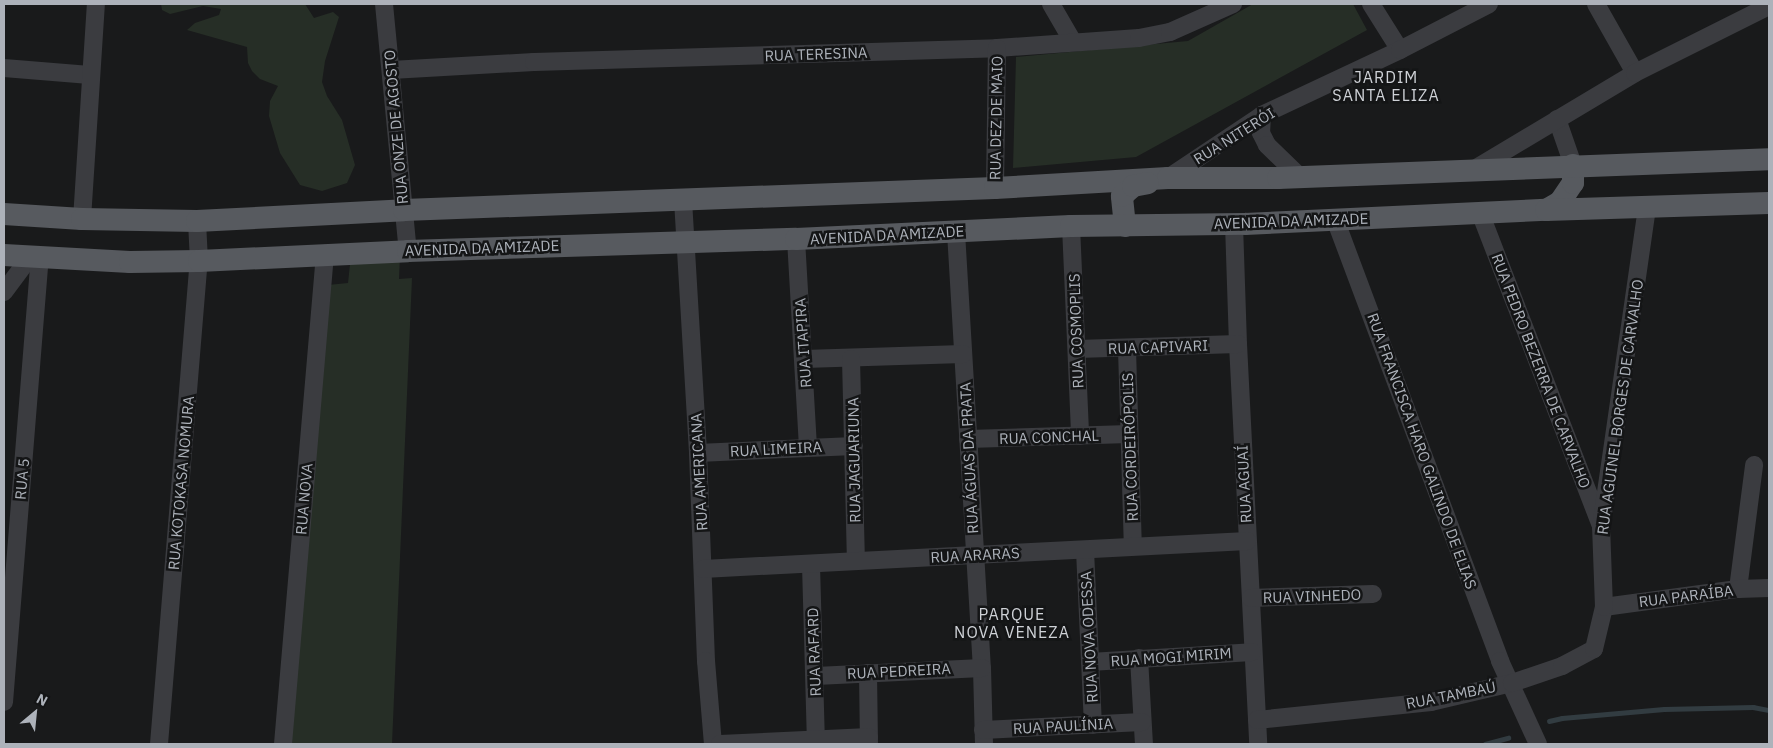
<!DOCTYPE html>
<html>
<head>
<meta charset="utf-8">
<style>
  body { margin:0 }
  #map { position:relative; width:1773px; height:748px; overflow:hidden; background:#191a1b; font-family:"IBM Plex Sans",sans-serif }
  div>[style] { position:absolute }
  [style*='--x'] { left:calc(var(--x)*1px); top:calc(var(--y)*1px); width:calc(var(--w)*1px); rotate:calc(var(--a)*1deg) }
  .green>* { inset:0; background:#262e26 }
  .stream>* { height:4.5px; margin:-2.25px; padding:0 2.25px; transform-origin:2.25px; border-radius:2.25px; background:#323c41 }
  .minor>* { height:18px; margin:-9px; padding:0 9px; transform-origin:9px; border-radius:9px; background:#3b3c40 }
  .major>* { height:22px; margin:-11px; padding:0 11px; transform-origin:11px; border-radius:11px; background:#575a5f }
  span { translate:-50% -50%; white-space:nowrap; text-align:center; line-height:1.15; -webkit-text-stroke:5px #141516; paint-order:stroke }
  .street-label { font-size:15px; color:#adb2ba }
  .neighbourhood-label { font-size:16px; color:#ced1d6; letter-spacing:1px }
  .frame { position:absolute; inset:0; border:5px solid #adb2ba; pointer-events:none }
  .north { position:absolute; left:10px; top:688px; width:50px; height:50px; -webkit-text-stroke:4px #141516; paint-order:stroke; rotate:28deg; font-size:14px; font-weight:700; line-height:20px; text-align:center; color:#adb2ba }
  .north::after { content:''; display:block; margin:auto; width:18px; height:22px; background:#adb2ba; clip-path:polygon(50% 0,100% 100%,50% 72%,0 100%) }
</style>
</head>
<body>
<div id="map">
  <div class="green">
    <div style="clip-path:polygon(161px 4px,305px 4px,314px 18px,333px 12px,339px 17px,325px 61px,322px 82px,327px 96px,342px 120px,355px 165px,347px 183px,322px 191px,300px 185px,280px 153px,269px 116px,270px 101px,278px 86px,260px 79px,252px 71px,248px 63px,247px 47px,187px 30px,195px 23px,219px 15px,221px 9px,203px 6px,170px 14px,162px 10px)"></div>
    <div style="clip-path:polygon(1253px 4px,1353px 4px,1367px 30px,1136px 157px,1013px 168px,1016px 57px,1188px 41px)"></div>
    <div style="clip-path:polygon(351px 255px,400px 256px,399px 279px,412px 278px,392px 744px,286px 744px,328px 285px,348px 283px)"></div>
  </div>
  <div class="stream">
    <div style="--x:1549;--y:721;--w:13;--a:-13"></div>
    <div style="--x:1562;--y:718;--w:102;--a:-5"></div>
    <div style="--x:1664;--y:709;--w:89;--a:-1.3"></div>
    <div style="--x:1753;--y:707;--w:16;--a:11"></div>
    <div style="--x:1485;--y:744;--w:24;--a:-15"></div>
  </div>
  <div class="minor">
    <div style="--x:384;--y:4;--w:248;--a:84.5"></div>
    <div style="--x:1051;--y:4;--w:44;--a:59.9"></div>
    <div style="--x:1371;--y:4;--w:54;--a:57.8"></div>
    <div style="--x:1596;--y:4;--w:79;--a:60.5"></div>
    <div style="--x:4;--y:68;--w:86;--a:4.7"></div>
    <div style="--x:391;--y:70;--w:143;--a:-3.2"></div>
    <div style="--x:534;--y:62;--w:463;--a:-1.7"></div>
    <div style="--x:997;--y:48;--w:142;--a:-4"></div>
    <div style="--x:1139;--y:38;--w:32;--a:-11"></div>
    <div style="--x:1170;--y:32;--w:69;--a:-24"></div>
    <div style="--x:1262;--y:115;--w:18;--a:93"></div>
    <div style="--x:1261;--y:133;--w:13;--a:63"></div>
    <div style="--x:1267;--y:145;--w:45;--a:44.1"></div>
    <div style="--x:1557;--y:119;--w:49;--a:70.8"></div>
    <div style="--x:1473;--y:170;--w:189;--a:-30.9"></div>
    <div style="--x:1635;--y:73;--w:150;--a:-26.6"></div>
    <div style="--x:1168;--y:178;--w:113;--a:-33.8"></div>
    <div style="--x:1262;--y:115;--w:153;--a:-25.2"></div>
    <div style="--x:1400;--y:50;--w:100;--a:-27.3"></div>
    <div style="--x:995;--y:188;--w:140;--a:-89.2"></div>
    <div style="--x:683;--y:200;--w:253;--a:86.6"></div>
    <div style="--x:698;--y:453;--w:208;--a:87.8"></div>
    <div style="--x:706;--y:661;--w:83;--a:85.2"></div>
    <div style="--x:1481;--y:215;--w:331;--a:68.9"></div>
    <div style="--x:82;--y:219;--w:215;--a:-86.3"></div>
    <div style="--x:1335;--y:219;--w:472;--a:69.5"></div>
    <div style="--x:1500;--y:661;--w:91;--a:65.4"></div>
    <div style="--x:1234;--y:224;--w:120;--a:88.1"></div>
    <div style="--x:1238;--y:344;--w:400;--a:87.1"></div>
    <div style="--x:1071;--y:226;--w:210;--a:87.5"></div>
    <div style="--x:956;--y:232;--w:437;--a:86.6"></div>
    <div style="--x:982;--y:668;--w:76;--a:88.5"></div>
    <div style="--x:796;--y:239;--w:209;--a:86.7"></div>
    <div style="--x:4;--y:292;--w:44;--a:-53.4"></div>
    <div style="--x:1077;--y:349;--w:161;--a:-1.8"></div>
    <div style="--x:1127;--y:349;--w:197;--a:88.3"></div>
    <div style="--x:804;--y:359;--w:159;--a:-1.8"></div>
    <div style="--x:851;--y:359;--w:202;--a:88.6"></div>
    <div style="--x:968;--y:439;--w:161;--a:-1.8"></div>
    <div style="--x:698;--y:453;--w:156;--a:-2.6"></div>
    <div style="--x:1085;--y:550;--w:175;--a:87.4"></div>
    <div style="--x:811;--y:565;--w:174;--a:88.4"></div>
    <div style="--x:703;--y:569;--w:545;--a:-2.95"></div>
    <div style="--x:1738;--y:589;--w:125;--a:-82.6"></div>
    <div style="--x:1251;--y:598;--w:122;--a:-1.9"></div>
    <div style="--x:1604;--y:607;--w:135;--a:-7.7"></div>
    <div style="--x:1738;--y:589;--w:31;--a:-2"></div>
    <div style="--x:1139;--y:658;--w:86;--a:86.7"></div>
    <div style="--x:1090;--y:662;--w:162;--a:-3.5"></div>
    <div style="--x:868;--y:673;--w:71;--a:89.2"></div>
    <div style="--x:816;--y:676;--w:166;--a:-2.8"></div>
    <div style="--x:4;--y:702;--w:446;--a:-85.4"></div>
    <div style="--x:1257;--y:720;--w:175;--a:-5.9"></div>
    <div style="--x:1431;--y:702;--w:83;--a:-13.2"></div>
    <div style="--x:1512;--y:683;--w:53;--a:-18.8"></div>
    <div style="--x:1562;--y:666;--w:36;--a:-28"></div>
    <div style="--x:1594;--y:649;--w:43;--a:-76.6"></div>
    <div style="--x:1604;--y:607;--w:80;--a:-92.1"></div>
    <div style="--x:1601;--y:527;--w:322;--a:-81.8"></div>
    <div style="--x:983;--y:730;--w:159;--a:-2.9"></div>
    <div style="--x:159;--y:744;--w:485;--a:-85.3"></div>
    <div style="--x:199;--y:261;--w:40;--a:-92.9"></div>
    <div style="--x:283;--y:744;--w:492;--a:-85.1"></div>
    <div style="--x:720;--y:744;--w:149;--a:-2.7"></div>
  </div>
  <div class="major">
    <div style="--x:1546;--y:210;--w:16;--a:-30"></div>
    <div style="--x:1560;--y:202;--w:23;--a:-56"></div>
    <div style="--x:1573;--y:183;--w:18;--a:-90"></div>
    <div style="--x:4;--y:214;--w:78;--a:3.7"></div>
    <div style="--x:82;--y:219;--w:115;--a:1"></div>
    <div style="--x:197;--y:221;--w:207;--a:-3"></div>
    <div style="--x:404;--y:210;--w:591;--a:-2.13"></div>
    <div style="--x:995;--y:188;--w:173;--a:-3.3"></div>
    <div style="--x:1168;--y:178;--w:110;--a:0"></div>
    <div style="--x:1278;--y:178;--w:491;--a:-2.2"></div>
    <div style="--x:1125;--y:226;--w:30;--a:-96"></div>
    <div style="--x:1122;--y:196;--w:15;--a:-42"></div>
    <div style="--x:1133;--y:186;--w:15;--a:-11"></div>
    <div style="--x:4;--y:255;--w:126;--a:3.2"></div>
    <div style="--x:130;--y:262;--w:69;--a:-0.8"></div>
    <div style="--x:199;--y:261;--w:209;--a:-2.7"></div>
    <div style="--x:408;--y:251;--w:388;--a:-1.8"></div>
    <div style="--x:796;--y:239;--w:275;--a:-2.7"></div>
    <div style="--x:1071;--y:226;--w:174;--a:-0.7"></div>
    <div style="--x:1245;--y:224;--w:301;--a:-2.7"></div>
    <div style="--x:1546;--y:210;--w:223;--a:-1.8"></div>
  </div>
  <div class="street-label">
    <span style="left:816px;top:54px;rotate:-2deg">RUA TERESINA</span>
    <span style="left:996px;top:118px;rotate:-89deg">RUA DEZ DE MAIO</span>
    <span style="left:396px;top:127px;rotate:-95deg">RUA ONZE DE AGOSTO</span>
    <span style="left:1234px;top:136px;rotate:-32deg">RUA NITERÓI</span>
    <span style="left:1291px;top:221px;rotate:-2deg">AVENIDA DA AMIZADE</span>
    <span style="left:887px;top:235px;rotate:-3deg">AVENIDA DA AMIZADE</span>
    <span style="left:482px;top:248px;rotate:-2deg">AVENIDA DA AMIZADE</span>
    <span style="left:1076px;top:331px;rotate:-92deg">RUA COSMOPLIS</span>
    <span style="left:803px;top:343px;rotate:-94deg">RUA ITAPIRA</span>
    <span style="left:1158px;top:347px;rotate:-2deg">RUA CAPIVARI</span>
    <span style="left:1541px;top:371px;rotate:69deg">RUA PEDRO BEZERRA DE CARVALHO</span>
    <span style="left:1620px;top:407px;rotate:-82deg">RUA AGUINEL BORGES DE CARVALHO</span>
    <span style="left:1049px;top:437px;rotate:-2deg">RUA CONCHAL</span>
    <span style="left:1130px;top:447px;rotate:-92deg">RUA CORDEIRÓPOLIS</span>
    <span style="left:776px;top:449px;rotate:-3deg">RUA LIMEIRA</span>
    <span style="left:1422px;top:451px;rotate:70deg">RUA FRANCISCA HARO GALINDO DE ELIAS</span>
    <span style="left:969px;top:458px;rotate:-93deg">RUA ÁGUAS DA PRATA</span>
    <span style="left:854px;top:460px;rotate:-91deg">RUA JAGUARIUNA</span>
    <span style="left:699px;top:472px;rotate:-93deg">RUA AMERICANA</span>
    <span style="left:22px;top:479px;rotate:-85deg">RUA 5</span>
    <span style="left:181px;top:483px;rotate:-85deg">RUA KOTOKASA NOMURA</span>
    <span style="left:1244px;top:484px;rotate:-93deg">RUA AGUAÍ</span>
    <span style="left:304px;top:499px;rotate:-85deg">RUA NOVA</span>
    <span style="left:975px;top:555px;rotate:-3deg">RUA ARARAS</span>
    <span style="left:1312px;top:596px;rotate:-2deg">RUA VINHEDO</span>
    <span style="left:1686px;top:596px;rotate:-7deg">RUA PARAÍBA</span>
    <span style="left:1089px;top:637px;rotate:-93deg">RUA NOVA ODESSA</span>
    <span style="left:814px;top:652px;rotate:-92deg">RUA RAFARD</span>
    <span style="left:1171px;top:657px;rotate:-4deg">RUA MOGI MIRIM</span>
    <span style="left:899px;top:671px;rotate:-3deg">RUA PEDREIRA</span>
    <span style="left:1451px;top:695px;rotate:-11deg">RUA TAMBAÚ</span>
    <span style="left:1063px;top:726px;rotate:-3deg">RUA PAULÍNIA</span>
  </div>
  <div class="neighbourhood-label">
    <span style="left:1386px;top:86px">JARDIM<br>SANTA ELIZA</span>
    <span style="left:1012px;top:623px">PARQUE<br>NOVA VENEZA</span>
  </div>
  <div class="frame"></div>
  <div class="north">N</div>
</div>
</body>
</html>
